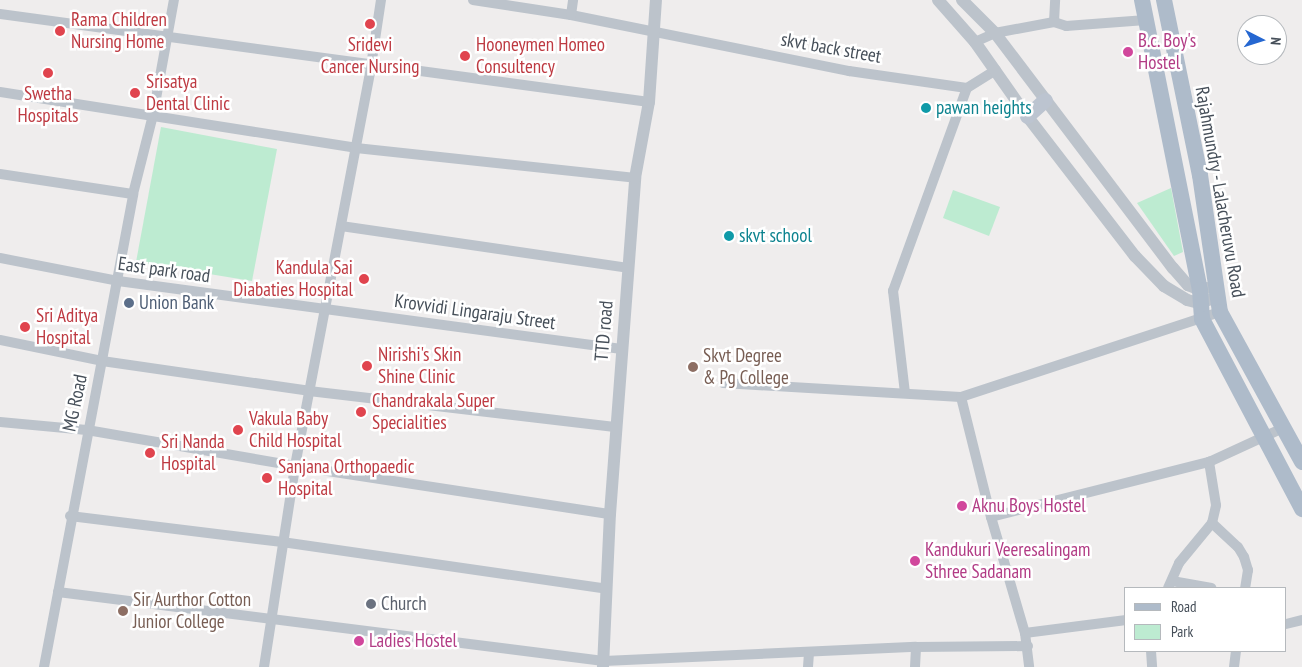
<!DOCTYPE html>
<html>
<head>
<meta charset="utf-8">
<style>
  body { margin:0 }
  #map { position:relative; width:1302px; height:667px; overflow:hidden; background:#efeded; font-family:"PT Sans Narrow",sans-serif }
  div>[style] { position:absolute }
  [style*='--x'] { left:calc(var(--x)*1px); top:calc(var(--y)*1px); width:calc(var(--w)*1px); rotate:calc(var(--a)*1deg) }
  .green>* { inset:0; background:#bdebd1 }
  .minor>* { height:10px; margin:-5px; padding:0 5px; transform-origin:5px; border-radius:5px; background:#bcc3cb }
  .tertiary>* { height:12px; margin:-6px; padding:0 6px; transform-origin:6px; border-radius:6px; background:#bcc3cb }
  .secondary>* { height:15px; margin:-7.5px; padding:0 7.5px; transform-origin:7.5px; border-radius:7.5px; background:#bcc4d0 }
  .primary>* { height:16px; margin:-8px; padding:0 8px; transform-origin:8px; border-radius:8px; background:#aebbca }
  .dots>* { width:14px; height:14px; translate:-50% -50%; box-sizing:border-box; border:2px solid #fff; border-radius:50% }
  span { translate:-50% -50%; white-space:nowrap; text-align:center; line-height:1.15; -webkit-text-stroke:5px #fff; paint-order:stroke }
  .health-label { font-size:19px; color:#be3a42 }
  .left { translate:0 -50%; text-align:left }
  .right { translate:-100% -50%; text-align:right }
  .hotel-label { font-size:19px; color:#b23c85 }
  .street-label { font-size:19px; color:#464f59 }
  .culture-label { font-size:19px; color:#0d838f }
  .service-label { font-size:19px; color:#4e5e75 }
  .education-label { font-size:19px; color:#785e54 }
  .worship-label { font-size:19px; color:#5b616d }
  .legend { position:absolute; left:1124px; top:587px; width:162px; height:65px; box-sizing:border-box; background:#fff; border:1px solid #b5b9bd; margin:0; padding:6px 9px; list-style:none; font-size:15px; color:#464f59 }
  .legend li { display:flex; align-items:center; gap:10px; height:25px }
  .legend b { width:25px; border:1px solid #b5b9bd }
  .north { position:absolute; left:1237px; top:15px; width:50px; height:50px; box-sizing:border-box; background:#fff; border:1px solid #b5b9bd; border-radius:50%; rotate:95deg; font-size:14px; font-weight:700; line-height:20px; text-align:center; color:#464f59 }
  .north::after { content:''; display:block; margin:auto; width:18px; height:22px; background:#2567d1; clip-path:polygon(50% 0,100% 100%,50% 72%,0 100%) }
</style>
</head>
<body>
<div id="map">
  <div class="green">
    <div style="clip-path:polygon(161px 127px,277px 149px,252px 281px,136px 262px)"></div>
    <div style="clip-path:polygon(1171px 188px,1183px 252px,1174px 256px,1137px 203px)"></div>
    <div style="clip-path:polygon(953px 190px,1000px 207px,989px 236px,943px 218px)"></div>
  </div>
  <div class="minor">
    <div style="--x:473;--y:0;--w:99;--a:8.7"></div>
    <div style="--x:571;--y:15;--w:284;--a:11.4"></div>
    <div style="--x:849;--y:71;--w:119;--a:8.2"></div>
    <div style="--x:967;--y:88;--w:34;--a:-32"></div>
    <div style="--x:0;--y:14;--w:655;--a:7.72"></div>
    <div style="--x:571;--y:15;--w:15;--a:-82"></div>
    <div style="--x:1054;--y:22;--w:22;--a:-87"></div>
    <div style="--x:975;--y:42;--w:22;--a:-24"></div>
    <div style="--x:995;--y:33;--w:60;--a:-10.6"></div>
    <div style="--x:1054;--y:22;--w:13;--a:18"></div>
    <div style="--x:1066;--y:26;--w:80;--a:-4.3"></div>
    <div style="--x:0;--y:92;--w:360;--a:8.9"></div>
    <div style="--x:356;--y:148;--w:281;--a:6.1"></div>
    <div style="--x:0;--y:174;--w:134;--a:8.6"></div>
    <div style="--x:341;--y:226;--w:290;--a:8.3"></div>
    <div style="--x:0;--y:258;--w:120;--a:11"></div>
    <div style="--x:118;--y:281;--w:508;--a:7.7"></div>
    <div style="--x:0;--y:340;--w:104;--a:11.6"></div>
    <div style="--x:102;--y:361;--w:209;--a:8.2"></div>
    <div style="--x:309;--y:391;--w:310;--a:6.7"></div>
    <div style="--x:723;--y:383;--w:238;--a:3.4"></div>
    <div style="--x:961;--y:397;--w:273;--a:-18.2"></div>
    <div style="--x:905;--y:393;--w:103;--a:-96.7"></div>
    <div style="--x:893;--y:291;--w:216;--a:-70"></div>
    <div style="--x:961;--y:397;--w:124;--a:76"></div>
    <div style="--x:991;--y:517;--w:121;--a:73.7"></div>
    <div style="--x:1025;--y:633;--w:34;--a:83"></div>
    <div style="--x:0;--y:422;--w:87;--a:5.3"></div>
    <div style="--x:87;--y:430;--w:211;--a:9.8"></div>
    <div style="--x:295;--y:466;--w:319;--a:8.7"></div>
    <div style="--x:70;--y:516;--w:214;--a:7"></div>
    <div style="--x:282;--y:542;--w:328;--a:8.2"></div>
    <div style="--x:991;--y:517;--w:225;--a:-14.2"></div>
    <div style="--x:1209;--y:462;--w:81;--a:-24.7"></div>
    <div style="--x:1212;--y:523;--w:35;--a:43"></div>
    <div style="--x:1238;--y:547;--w:12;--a:59"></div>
    <div style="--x:1244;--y:557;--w:14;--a:73"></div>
    <div style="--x:1248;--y:570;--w:18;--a:99"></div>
    <div style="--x:1172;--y:581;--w:40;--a:10"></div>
    <div style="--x:1168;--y:588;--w:27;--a:-66"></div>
    <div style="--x:1179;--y:563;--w:52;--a:-50.5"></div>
    <div style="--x:1212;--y:523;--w:18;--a:-77"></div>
    <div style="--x:1216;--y:505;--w:44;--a:-99.2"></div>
    <div style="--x:58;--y:592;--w:550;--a:7.2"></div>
    <div style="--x:604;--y:661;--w:312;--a:-2.6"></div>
    <div style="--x:916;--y:647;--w:112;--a:-0.5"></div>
    <div style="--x:1286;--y:624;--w:16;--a:-14"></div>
    <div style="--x:1025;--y:633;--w:102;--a:-7.3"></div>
    <div style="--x:1151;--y:651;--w:16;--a:86"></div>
    <div style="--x:44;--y:667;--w:481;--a:-79.3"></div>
    <div style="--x:133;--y:194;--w:81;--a:-75.8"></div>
    <div style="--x:153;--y:115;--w:117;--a:-79.7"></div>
    <div style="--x:264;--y:667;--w:203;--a:-81.2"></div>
    <div style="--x:295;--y:466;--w:407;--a:-79.2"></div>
    <div style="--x:371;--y:66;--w:67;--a:-81.4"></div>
    <div style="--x:808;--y:667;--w:15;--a:-86"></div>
    <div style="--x:915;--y:667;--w:20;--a:-87"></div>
    <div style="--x:1234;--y:667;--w:16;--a:-83"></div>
  </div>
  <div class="tertiary">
    <div style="--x:938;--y:0;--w:56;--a:48.6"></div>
    <div style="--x:975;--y:42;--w:90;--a:54.9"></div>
    <div style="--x:1027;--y:116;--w:177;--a:52.4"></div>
    <div style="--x:1135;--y:256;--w:42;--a:46"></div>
    <div style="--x:1164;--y:286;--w:27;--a:31"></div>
    <div style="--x:1187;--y:300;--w:12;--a:14"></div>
    <div style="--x:1199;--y:303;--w:19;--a:-18"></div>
    <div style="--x:962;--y:0;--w:47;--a:45"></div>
    <div style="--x:995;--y:33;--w:295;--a:52.9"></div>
    <div style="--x:1173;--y:268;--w:23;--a:49"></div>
    <div style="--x:1188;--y:285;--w:13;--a:23"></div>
    <div style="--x:1200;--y:290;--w:7;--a:-16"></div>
    <div style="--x:603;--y:667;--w:153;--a:-87.4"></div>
    <div style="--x:610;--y:514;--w:337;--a:-85.7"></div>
    <div style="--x:635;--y:178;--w:77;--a:-79.6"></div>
    <div style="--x:649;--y:102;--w:102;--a:-86.1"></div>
  </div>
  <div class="secondary">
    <div style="--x:1027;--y:116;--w:24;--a:-42"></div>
  </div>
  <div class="primary">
    <div style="--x:1142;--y:0;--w:296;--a:78.7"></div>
    <div style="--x:1200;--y:290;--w:29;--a:86"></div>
    <div style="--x:1202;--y:319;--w:215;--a:62.2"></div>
    <div style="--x:1164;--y:0;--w:179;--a:78.4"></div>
    <div style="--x:1200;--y:175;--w:138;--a:81.7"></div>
    <div style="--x:1220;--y:312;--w:171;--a:61.3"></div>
  </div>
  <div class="dots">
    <div style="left:370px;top:24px;background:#e0444e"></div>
    <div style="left:60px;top:31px;background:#e0444e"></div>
    <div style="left:1128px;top:52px;background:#d1479c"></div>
    <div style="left:465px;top:56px;background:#e0444e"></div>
    <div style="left:48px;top:73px;background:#e0444e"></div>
    <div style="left:135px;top:93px;background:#e0444e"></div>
    <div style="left:926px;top:108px;background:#0f9aa8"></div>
    <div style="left:729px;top:236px;background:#0f9aa8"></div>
    <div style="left:364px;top:279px;background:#e0444e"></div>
    <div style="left:129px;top:303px;background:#5c6f8a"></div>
    <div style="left:25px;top:327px;background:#e0444e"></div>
    <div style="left:367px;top:366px;background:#e0444e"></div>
    <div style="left:693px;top:367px;background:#8d6e63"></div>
    <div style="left:361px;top:412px;background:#e0444e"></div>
    <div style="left:238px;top:430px;background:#e0444e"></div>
    <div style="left:150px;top:453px;background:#e0444e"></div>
    <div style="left:267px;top:478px;background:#e0444e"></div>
    <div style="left:962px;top:506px;background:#d1479c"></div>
    <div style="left:915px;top:561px;background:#d1479c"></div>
    <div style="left:371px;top:604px;background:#6b7280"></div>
    <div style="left:123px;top:611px;background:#8d6e63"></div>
    <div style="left:359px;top:641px;background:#d1479c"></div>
  </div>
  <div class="health-label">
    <span class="left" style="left:71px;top:31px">Rama Children<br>Nursing Home</span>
    <span style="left:370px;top:56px">Sridevi<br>Cancer Nursing</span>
    <span class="left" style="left:476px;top:56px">Hooneymen Homeo<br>Consultency</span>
    <span class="left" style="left:146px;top:93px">Srisatya<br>Dental Clinic</span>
    <span style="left:48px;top:105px">Swetha<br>Hospitals</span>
    <span class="right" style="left:353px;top:279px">Kandula Sai<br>Diabaties Hospital</span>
    <span class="left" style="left:36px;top:327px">Sri Aditya<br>Hospital</span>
    <span class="left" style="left:378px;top:366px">Nirishi's Skin<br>Shine Clinic</span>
    <span class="left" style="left:372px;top:412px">Chandrakala Super<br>Specialities</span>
    <span class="left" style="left:249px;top:430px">Vakula Baby<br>Child Hospital</span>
    <span class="left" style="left:161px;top:453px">Sri Nanda<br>Hospital</span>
    <span class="left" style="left:278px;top:478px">Sanjana Orthopaedic<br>Hospital</span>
  </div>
  <div class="hotel-label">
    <span class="left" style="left:1138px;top:52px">B.c. Boy's<br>Hostel</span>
    <span class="left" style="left:972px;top:506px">Aknu Boys Hostel</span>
    <span class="left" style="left:925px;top:561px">Kandukuri Veeresalingam<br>Sthree Sadanam</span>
    <span class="left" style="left:369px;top:641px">Ladies Hostel</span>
  </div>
  <div class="street-label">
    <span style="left:831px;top:48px;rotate:10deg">skvt back street</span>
    <span style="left:1220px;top:192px;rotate:80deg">Rajahmundry - Lalacheruvu Road</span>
    <span style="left:164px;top:270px;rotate:8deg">East park road</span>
    <span style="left:475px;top:312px;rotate:8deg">Krovvidi Lingaraju Street</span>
    <span style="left:604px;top:331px;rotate:-85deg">TTD road</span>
    <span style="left:75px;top:403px;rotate:-78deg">MG Road</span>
  </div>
  <div class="culture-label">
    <span class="left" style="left:936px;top:108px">pawan heights</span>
    <span class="left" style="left:739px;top:236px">skvt school</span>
  </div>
  <div class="service-label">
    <span class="left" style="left:139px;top:303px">Union Bank</span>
  </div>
  <div class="education-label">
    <span class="left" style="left:703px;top:367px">Skvt Degree<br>&amp; Pg College</span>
    <span class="left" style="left:133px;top:611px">Sir Aurthor Cotton<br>Junior College</span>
  </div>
  <div class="worship-label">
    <span class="left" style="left:381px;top:604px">Church</span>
  </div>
  <ul class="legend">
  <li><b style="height:6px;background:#aebbca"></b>Road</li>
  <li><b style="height:14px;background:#bdebd1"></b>Park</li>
  </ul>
  <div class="north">N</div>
</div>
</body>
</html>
